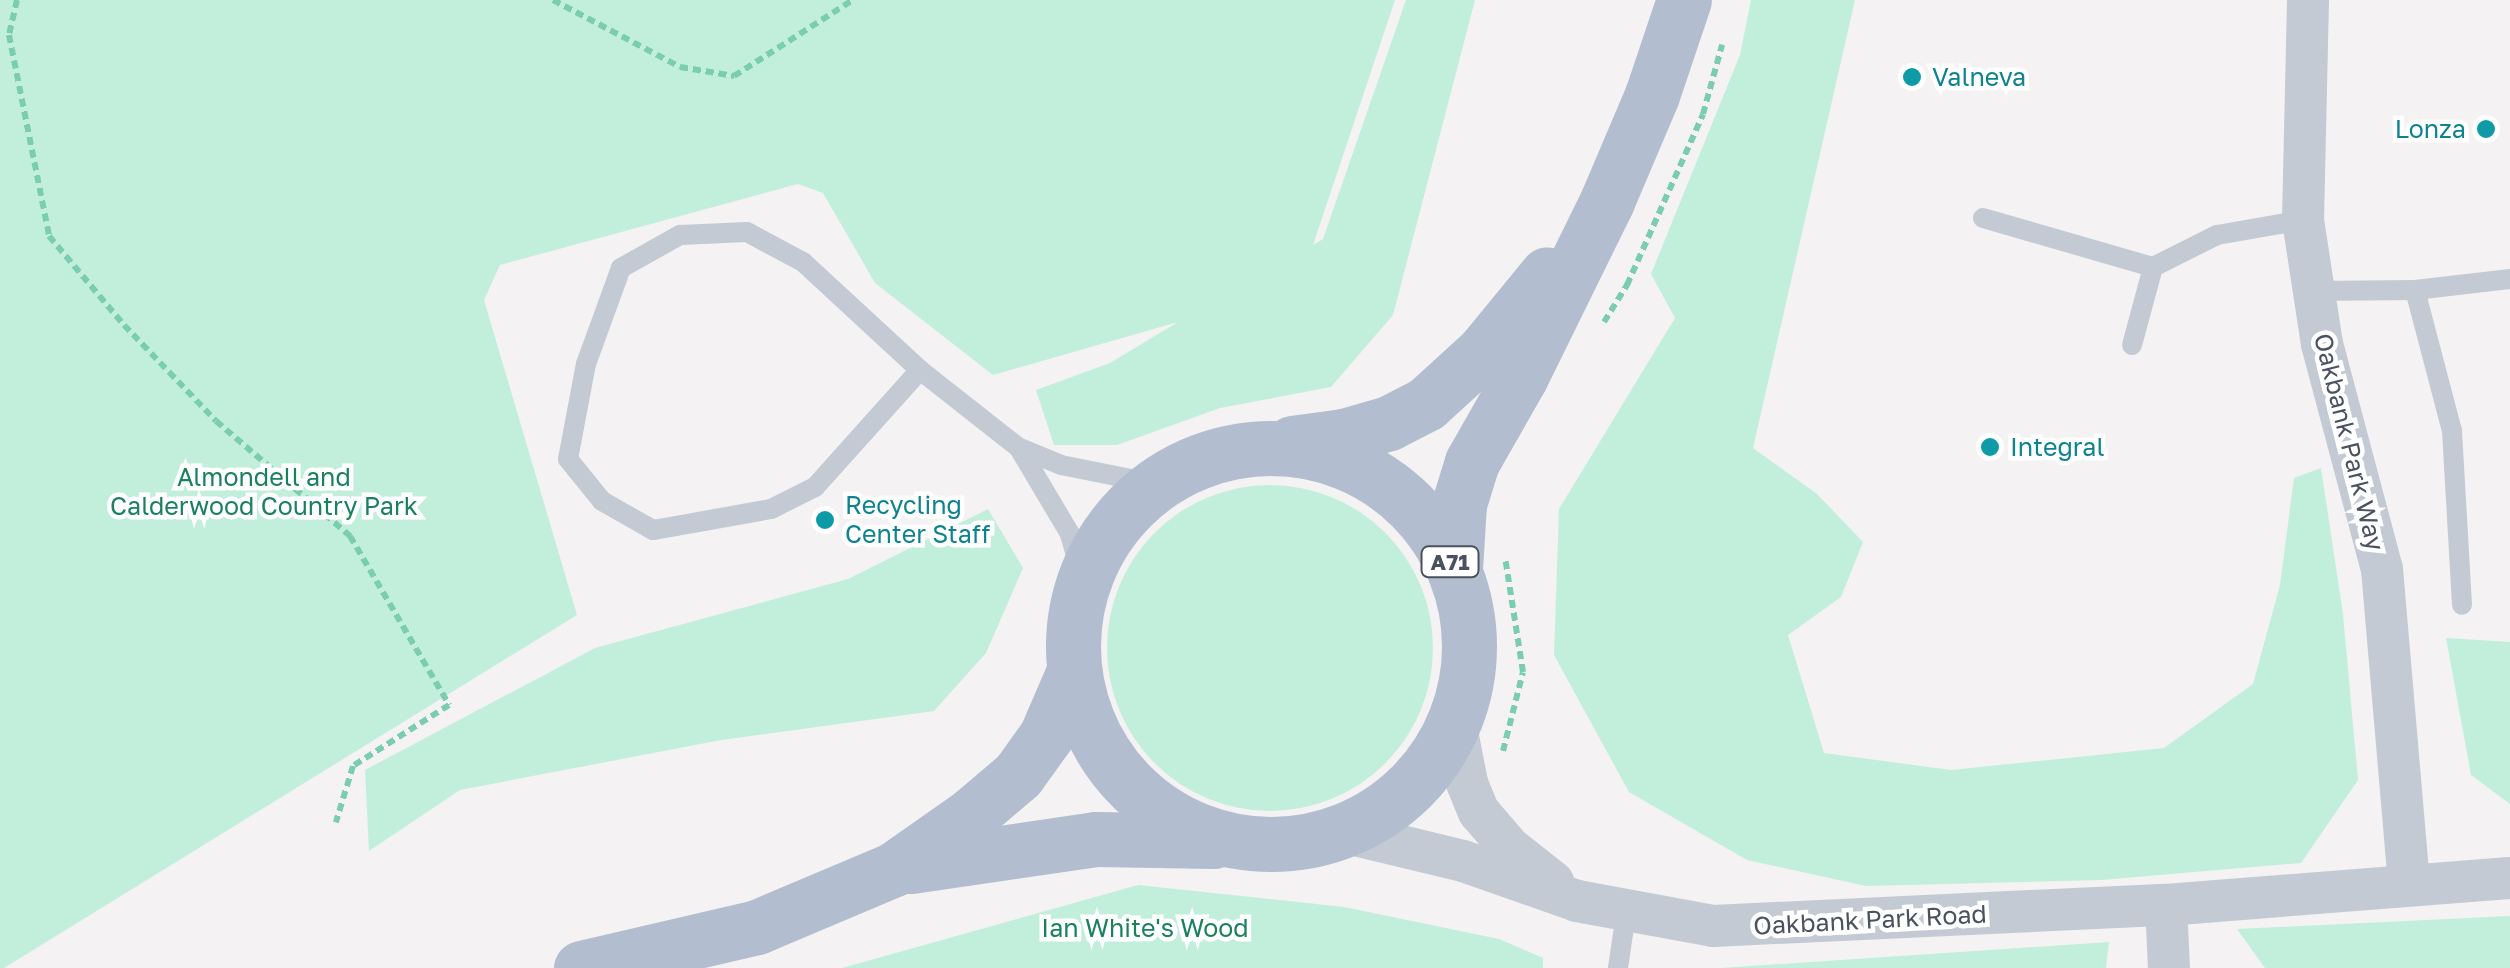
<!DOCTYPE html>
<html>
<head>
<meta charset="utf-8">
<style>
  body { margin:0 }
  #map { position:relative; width:2510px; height:968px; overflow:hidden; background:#f4f2f2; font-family:"Golos Text",sans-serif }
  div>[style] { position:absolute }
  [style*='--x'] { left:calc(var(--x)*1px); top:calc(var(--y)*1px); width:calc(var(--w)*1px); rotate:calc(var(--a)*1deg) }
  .green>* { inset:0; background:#c2efdb }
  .round { border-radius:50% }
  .path>* { height:6px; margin-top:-3px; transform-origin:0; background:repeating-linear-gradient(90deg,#7bcdb1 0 8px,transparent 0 13px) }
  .lane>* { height:20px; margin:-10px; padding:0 10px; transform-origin:10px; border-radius:10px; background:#c3cad3 }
  .street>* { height:42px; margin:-21px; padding:0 21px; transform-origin:21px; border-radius:21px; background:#c3cad3 }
  .primary>* { height:55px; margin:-27.5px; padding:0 27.5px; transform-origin:27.5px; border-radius:27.5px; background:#b2bdcf }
  .primary>.ring { margin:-27.5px; padding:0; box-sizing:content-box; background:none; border:55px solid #b2bdcf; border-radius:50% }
  .dots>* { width:28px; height:28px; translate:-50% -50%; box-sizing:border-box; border:5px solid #fff; border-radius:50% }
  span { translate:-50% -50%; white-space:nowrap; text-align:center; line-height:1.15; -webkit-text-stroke:9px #fff; paint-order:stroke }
  .shield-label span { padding:2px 8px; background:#fff; border:2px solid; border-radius:8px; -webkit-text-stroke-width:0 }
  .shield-label { font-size:22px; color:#4a525f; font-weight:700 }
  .culture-label { font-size:25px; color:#0d838f }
  .left { translate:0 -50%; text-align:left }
  .right { translate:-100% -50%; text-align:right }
  .street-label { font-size:25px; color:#4a525f }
  .park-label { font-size:25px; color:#1a815d }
</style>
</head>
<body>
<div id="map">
  <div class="green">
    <div style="clip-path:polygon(0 0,1395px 0,1313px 245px,1323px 239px,1406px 0,1475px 0,1393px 315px,1331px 387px,1220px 408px,1117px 445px,1054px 445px,1036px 390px,1110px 363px,1178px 322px,993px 375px,875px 283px,823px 193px,798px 184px,500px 265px,484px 300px,577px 615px,4px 968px,0 968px)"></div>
    <div style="clip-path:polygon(1751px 0,1855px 0,1753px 448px,1817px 494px,1863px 542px,1841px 597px,1788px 635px,1824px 753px,1951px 770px,2164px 748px,2253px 684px,2280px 585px,2294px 478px,2321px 468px,2343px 614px,2358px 780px,2301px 863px,2101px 880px,1866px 886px,1747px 860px,1629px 792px,1554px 655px,1559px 509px,1675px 318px,1651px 274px,1740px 55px)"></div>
    <div class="round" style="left:1107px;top:485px;width:326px;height:326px"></div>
    <div style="clip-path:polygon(988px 509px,1023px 568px,986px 653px,934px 711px,721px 740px,460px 790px,369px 851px,365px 770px,595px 648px,848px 579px)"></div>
    <div style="clip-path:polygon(2446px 638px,2510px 642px,2510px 804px,2471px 775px)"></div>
    <div style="clip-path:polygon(1138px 885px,1344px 907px,1499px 939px,1543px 958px,1543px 968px,842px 968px)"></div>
    <div style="clip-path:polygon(2510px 916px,2510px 968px,2265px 968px,2237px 929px)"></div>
    <div style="clip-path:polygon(2109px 942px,2106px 968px,1721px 968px)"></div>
  </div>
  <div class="path">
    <div style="--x:17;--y:0;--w:36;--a:103"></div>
    <div style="--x:9;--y:35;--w:205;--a:78.7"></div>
    <div style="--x:49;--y:236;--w:116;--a:49.9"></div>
    <div style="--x:124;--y:325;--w:133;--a:46.2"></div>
    <div style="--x:216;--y:421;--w:177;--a:40.6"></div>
    <div style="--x:350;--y:536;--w:196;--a:59.6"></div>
    <div style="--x:449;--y:705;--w:114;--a:147.6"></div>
    <div style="--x:353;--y:766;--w:59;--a:106.9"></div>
    <div style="--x:553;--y:0;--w:144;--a:27.8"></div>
    <div style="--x:680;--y:67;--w:55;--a:9.5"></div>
    <div style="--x:734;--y:76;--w:141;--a:-32.6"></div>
    <div style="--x:1604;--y:322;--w:44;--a:-58.1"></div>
    <div style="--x:1627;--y:285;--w:187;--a:-66"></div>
    <div style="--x:1703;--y:114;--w:72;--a:-74.6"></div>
    <div style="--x:1503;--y:751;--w:81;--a:-75.8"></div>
    <div style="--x:1523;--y:672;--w:116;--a:-98.9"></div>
  </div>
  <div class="lane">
    <div style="--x:1983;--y:218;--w:177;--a:16.1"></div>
    <div style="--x:2415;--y:290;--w:146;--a:75.3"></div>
    <div style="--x:2452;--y:431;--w:174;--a:86.7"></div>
    <div style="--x:2315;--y:291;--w:100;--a:-0.6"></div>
    <div style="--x:2415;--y:290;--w:96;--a:-6.6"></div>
    <div style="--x:2132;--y:345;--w:81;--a:-74.9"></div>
    <div style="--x:2153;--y:267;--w:72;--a:-26.6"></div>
    <div style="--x:2217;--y:235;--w:87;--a:-9.9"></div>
    <div style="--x:920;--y:370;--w:157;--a:131.9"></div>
    <div style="--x:815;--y:487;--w:49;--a:153.4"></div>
    <div style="--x:771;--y:509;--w:120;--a:169.9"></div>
    <div style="--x:653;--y:530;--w:59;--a:-150.4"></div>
    <div style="--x:602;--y:501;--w:54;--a:-129"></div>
    <div style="--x:568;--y:459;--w:97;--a:-79.3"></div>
    <div style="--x:586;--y:364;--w:102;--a:-70"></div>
    <div style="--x:621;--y:268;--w:68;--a:-29.2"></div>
    <div style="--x:680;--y:235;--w:67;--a:-2.6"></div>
    <div style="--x:747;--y:232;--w:64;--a:28.2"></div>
    <div style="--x:803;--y:262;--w:159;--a:42.7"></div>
    <div style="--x:920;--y:370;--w:126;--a:38.2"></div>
    <div style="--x:1019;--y:448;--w:100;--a:59.3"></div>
    <div style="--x:1070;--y:534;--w:49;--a:74.5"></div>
    <div style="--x:1020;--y:448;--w:44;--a:22.5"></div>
    <div style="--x:1061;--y:465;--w:97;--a:11.3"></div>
    <div style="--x:1618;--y:968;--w:56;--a:-81.7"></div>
  </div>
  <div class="street">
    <div style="--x:2308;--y:0;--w:220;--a:91.3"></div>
    <div style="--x:2303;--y:220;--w:125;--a:81.3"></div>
    <div style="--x:2322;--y:344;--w:233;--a:75.1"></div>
    <div style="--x:2382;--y:569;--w:317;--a:85.1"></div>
    <div style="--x:1455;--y:721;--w:63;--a:79"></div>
    <div style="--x:1467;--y:783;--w:31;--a:68"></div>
    <div style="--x:1479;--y:812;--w:48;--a:49.3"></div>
    <div style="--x:1510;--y:848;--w:55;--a:38.3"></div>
    <div style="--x:1343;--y:832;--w:123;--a:13.6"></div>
    <div style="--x:1463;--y:861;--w:121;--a:19.3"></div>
    <div style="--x:1577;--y:901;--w:138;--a:10.4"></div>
    <div style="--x:1713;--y:926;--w:453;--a:-2.7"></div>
    <div style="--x:2166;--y:905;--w:345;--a:-4.5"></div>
    <div style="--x:2166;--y:905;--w:63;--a:87.3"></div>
  </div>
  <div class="primary">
    <div style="--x:1292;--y:443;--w:52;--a:-7.7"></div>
    <div style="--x:1344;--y:436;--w:47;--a:-16.1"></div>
    <div style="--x:1389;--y:423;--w:42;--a:-27.2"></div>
    <div style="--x:1426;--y:404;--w:79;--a:-42.4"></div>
    <div style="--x:1484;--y:351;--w:99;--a:-50.7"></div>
    <div class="ring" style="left:1073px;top:448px;width:341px;height:341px"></div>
    <div style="--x:1455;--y:569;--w:65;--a:-86.5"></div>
    <div style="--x:1459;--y:504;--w:44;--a:-72.8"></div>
    <div style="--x:1472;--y:462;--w:97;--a:-60.3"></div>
    <div style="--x:1520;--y:378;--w:197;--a:-63.8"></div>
    <div style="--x:1607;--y:201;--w:115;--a:-67"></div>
    <div style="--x:1652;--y:95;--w:100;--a:-71.4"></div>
    <div style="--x:911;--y:866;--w:187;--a:-8.3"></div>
    <div style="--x:1096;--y:839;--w:117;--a:1"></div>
    <div style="--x:581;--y:968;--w:181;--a:-13.1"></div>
    <div style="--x:757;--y:927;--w:149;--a:-22.9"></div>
    <div style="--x:894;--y:869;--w:94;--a:-35"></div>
    <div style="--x:971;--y:815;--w:62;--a:-40.4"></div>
    <div style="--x:1018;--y:775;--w:48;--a:-54.3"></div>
    <div style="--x:1046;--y:736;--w:71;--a:-66.7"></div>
  </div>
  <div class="dots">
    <div style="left:1912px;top:77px;background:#0f9aa8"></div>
    <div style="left:2486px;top:129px;background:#0f9aa8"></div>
    <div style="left:1990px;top:447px;background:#0f9aa8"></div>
    <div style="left:825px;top:520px;background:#0f9aa8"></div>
  </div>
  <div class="shield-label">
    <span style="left:1450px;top:562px">A71</span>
  </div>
  <div class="culture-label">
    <span class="left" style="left:1932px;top:77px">Valneva</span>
    <span class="right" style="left:2466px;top:129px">Lonza</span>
    <span class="left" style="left:2010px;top:447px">Integral</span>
    <span class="left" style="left:845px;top:520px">Recycling<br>Center Staff</span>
  </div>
  <div class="street-label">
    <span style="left:2349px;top:442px;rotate:76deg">Oakbank Park Way</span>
    <span style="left:1870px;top:920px;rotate:-3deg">Oakbank Park Road</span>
  </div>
  <div class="park-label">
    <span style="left:264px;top:492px">Almondell and<br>Calderwood Country Park</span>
    <span style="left:1145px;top:928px">Ian White's Wood</span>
  </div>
</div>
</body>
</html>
